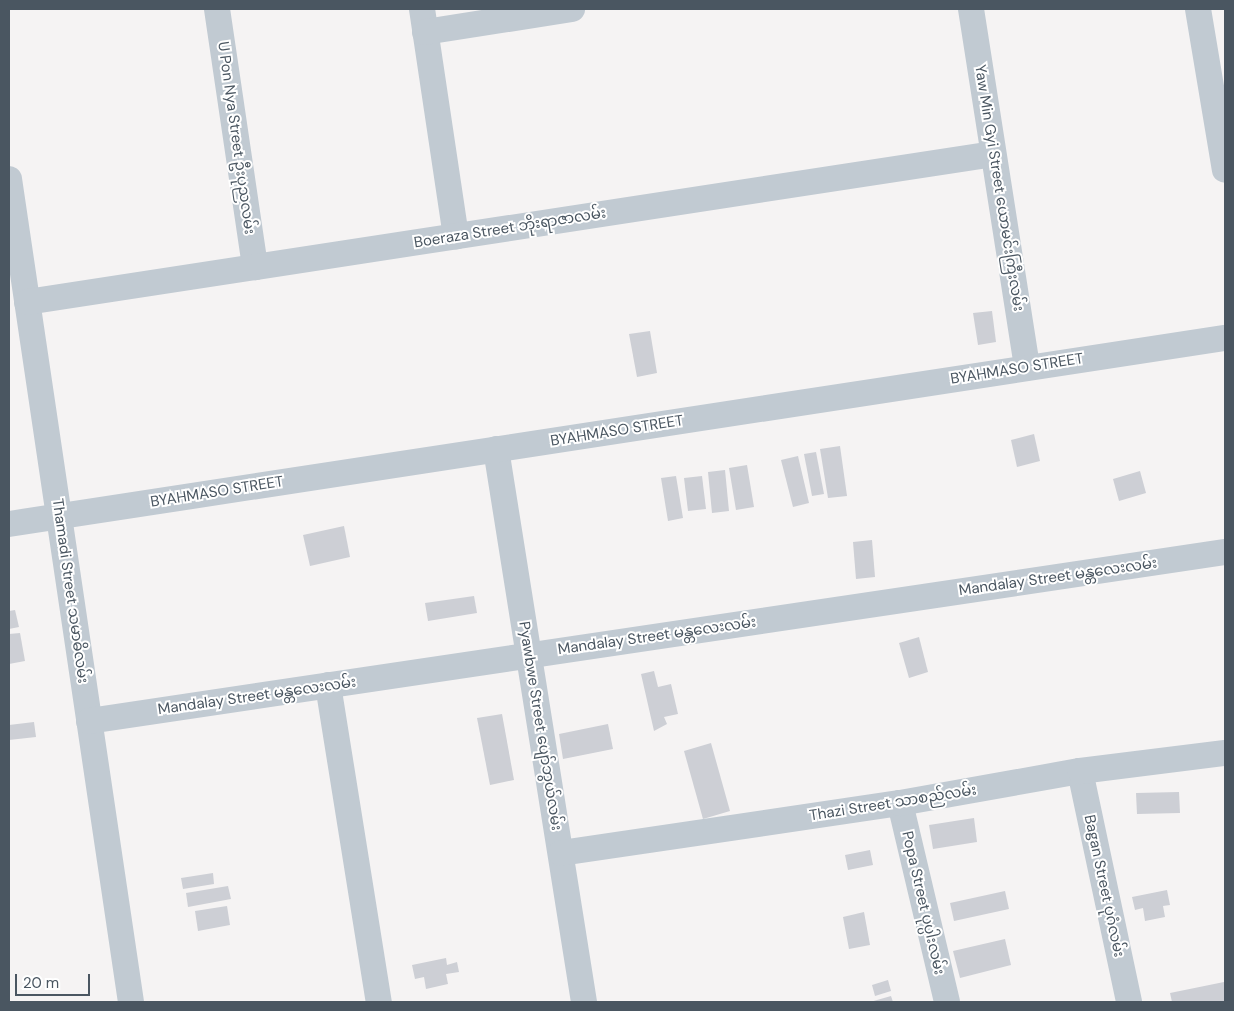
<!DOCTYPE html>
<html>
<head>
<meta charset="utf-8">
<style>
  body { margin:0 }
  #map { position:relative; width:1234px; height:1011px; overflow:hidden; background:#f5f3f3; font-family:"DM Sans","Noto Sans Myanmar",sans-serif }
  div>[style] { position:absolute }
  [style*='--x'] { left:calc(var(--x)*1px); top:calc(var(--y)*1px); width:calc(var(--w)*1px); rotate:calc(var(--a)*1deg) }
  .building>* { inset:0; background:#cdcfd5 }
  .street>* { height:26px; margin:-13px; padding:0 13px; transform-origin:13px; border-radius:13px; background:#c1cad2 }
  span { translate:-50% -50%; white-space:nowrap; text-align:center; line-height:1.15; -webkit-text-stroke:4px #fff; paint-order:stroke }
  .street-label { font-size:15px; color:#4a5661 }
  .frame { position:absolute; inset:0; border:10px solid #4a5661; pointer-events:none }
  .scale { position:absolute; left:15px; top:974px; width:75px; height:22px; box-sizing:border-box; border:2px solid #4a5661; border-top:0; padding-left:6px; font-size:15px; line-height:18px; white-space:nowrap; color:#4a5661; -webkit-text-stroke:4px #fff; paint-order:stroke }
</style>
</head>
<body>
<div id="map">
  <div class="building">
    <div style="clip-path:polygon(992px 311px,996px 342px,978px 345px,973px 313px)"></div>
    <div style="clip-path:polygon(650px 331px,657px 373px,637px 377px,629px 334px)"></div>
    <div style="clip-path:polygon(1034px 434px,1040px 461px,1017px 467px,1011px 440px)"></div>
    <div style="clip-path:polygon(840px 446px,847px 496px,828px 498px,820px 449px)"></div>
    <div style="clip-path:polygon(816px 452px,824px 494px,812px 496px,804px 454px)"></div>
    <div style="clip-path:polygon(798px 456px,809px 503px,793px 507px,781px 460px)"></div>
    <div style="clip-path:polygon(747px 465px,754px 507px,736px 510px,729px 468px)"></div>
    <div style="clip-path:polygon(725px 470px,729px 511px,712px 513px,708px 472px)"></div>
    <div style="clip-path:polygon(1140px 471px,1146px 493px,1119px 501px,1113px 479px)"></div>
    <div style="clip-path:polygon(676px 476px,683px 518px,668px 521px,661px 478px)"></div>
    <div style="clip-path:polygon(702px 476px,706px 509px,688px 511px,684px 478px)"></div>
    <div style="clip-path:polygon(344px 526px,350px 557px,310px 566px,303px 535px)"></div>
    <div style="clip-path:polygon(872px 540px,875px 577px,856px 579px,853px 542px)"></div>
    <div style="clip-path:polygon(474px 596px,477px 613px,428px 621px,425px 603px)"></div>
    <div style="clip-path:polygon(15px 610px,19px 627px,9px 629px,9px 611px)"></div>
    <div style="clip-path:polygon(20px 633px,25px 661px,9px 664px,9px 634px)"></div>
    <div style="clip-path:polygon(919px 637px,928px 672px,909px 678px,899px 643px)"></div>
    <div style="clip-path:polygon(654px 671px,658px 687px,671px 684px,678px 714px,664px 717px,667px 724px,654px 731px,641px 674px)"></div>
    <div style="clip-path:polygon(502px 714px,514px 780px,490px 785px,477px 718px)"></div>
    <div style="clip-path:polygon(34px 722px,36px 737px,9px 740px,9px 725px)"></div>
    <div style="clip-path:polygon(608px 724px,613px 749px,563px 759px,559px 734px)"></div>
    <div style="clip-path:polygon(711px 743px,730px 811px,703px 819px,684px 751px)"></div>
    <div style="clip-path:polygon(1179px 792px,1180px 813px,1137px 814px,1136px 793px)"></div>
    <div style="clip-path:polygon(974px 818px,977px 842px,933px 849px,929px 825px)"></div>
    <div style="clip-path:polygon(870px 850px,873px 865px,848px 870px,845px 855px)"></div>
    <div style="clip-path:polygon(213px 873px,214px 884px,183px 889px,181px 878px)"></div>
    <div style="clip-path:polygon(228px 886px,231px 899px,188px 907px,186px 893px)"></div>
    <div style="clip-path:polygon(1167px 890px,1170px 905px,1163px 906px,1165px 917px,1145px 921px,1143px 908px,1135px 910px,1132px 897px)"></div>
    <div style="clip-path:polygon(1005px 891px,1009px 909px,954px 921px,950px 903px)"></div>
    <div style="clip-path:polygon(227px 906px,230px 925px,198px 931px,195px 911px)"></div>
    <div style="clip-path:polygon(864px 912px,870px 945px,849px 949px,843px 917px)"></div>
    <div style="clip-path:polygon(1005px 939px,1011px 965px,960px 978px,953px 951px)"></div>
    <div style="clip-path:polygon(446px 958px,447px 965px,457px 962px,459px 972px,446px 974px,448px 984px,426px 989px,424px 977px,415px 979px,412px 965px)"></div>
    <div style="clip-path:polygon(888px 980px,891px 991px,875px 996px,872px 985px)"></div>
    <div style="clip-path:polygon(1224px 982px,1225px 1001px,1172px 1002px,1170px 993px)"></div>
    <div style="clip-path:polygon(891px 996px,893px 1002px,870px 1002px)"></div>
  </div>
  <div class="street">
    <div style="--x:217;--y:9;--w:261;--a:81.6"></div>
    <div style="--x:422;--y:9;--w:230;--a:81.5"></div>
    <div style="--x:971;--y:9;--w:363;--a:81.1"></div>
    <div style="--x:1198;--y:9;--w:163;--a:80.5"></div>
    <div style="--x:425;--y:32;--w:149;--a:-8.9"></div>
    <div style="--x:9;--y:179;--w:832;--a:81.57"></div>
    <div style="--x:27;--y:302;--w:977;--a:-8.71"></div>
    <div style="--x:496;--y:449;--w:560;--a:80.96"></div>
    <div style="--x:9;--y:524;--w:1230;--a:-8.7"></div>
    <div style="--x:328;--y:685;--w:321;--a:80.9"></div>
    <div style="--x:89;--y:721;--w:1149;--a:-8.46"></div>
    <div style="--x:1080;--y:771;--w:236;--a:78"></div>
    <div style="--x:900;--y:803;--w:204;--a:76.7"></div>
    <div style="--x:561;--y:853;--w:343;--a:-8.4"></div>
    <div style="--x:900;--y:803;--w:183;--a:-10.1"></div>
    <div style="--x:1080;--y:771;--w:146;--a:-7.1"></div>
  </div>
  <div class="street-label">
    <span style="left:236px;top:138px;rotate:82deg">U Pon Nya Street ဦးပုညလမ်း</span>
    <span style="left:999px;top:188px;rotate:81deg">Yaw Min Gyi Street ယောမင်းကြီးလမ်း</span>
    <span style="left:510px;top:228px;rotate:-9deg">Boeraza Street ဘိုးရာဇာလမ်း</span>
    <span style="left:1017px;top:369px;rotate:-9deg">BYAHMASO STREET</span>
    <span style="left:617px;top:431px;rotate:-9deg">BYAHMASO STREET</span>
    <span style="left:217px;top:492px;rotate:-9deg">BYAHMASO STREET</span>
    <span style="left:1058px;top:577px;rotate:-8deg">Mandalay Street မန္တလေးလမ်း</span>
    <span style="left:70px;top:591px;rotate:82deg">Thamadi Street သမာဓိလမ်း</span>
    <span style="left:657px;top:636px;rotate:-8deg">Mandalay Street မန္တလေးလမ်း</span>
    <span style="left:257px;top:696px;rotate:-8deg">Mandalay Street မန္တလေးလမ်း</span>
    <span style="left:540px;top:726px;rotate:81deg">Pyawbwe Street ပျော်ဘွယ်လမ်း</span>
    <span style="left:893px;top:803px;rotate:-9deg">Thazi Street သာစည်လမ်း</span>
    <span style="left:1104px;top:886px;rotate:78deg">Bagan Street ပုဂံလမ်း</span>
    <span style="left:923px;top:903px;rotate:77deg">Popa Street ပုပ္ပါးလမ်း</span>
  </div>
  <div class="frame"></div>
  <div class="scale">20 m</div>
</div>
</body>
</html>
